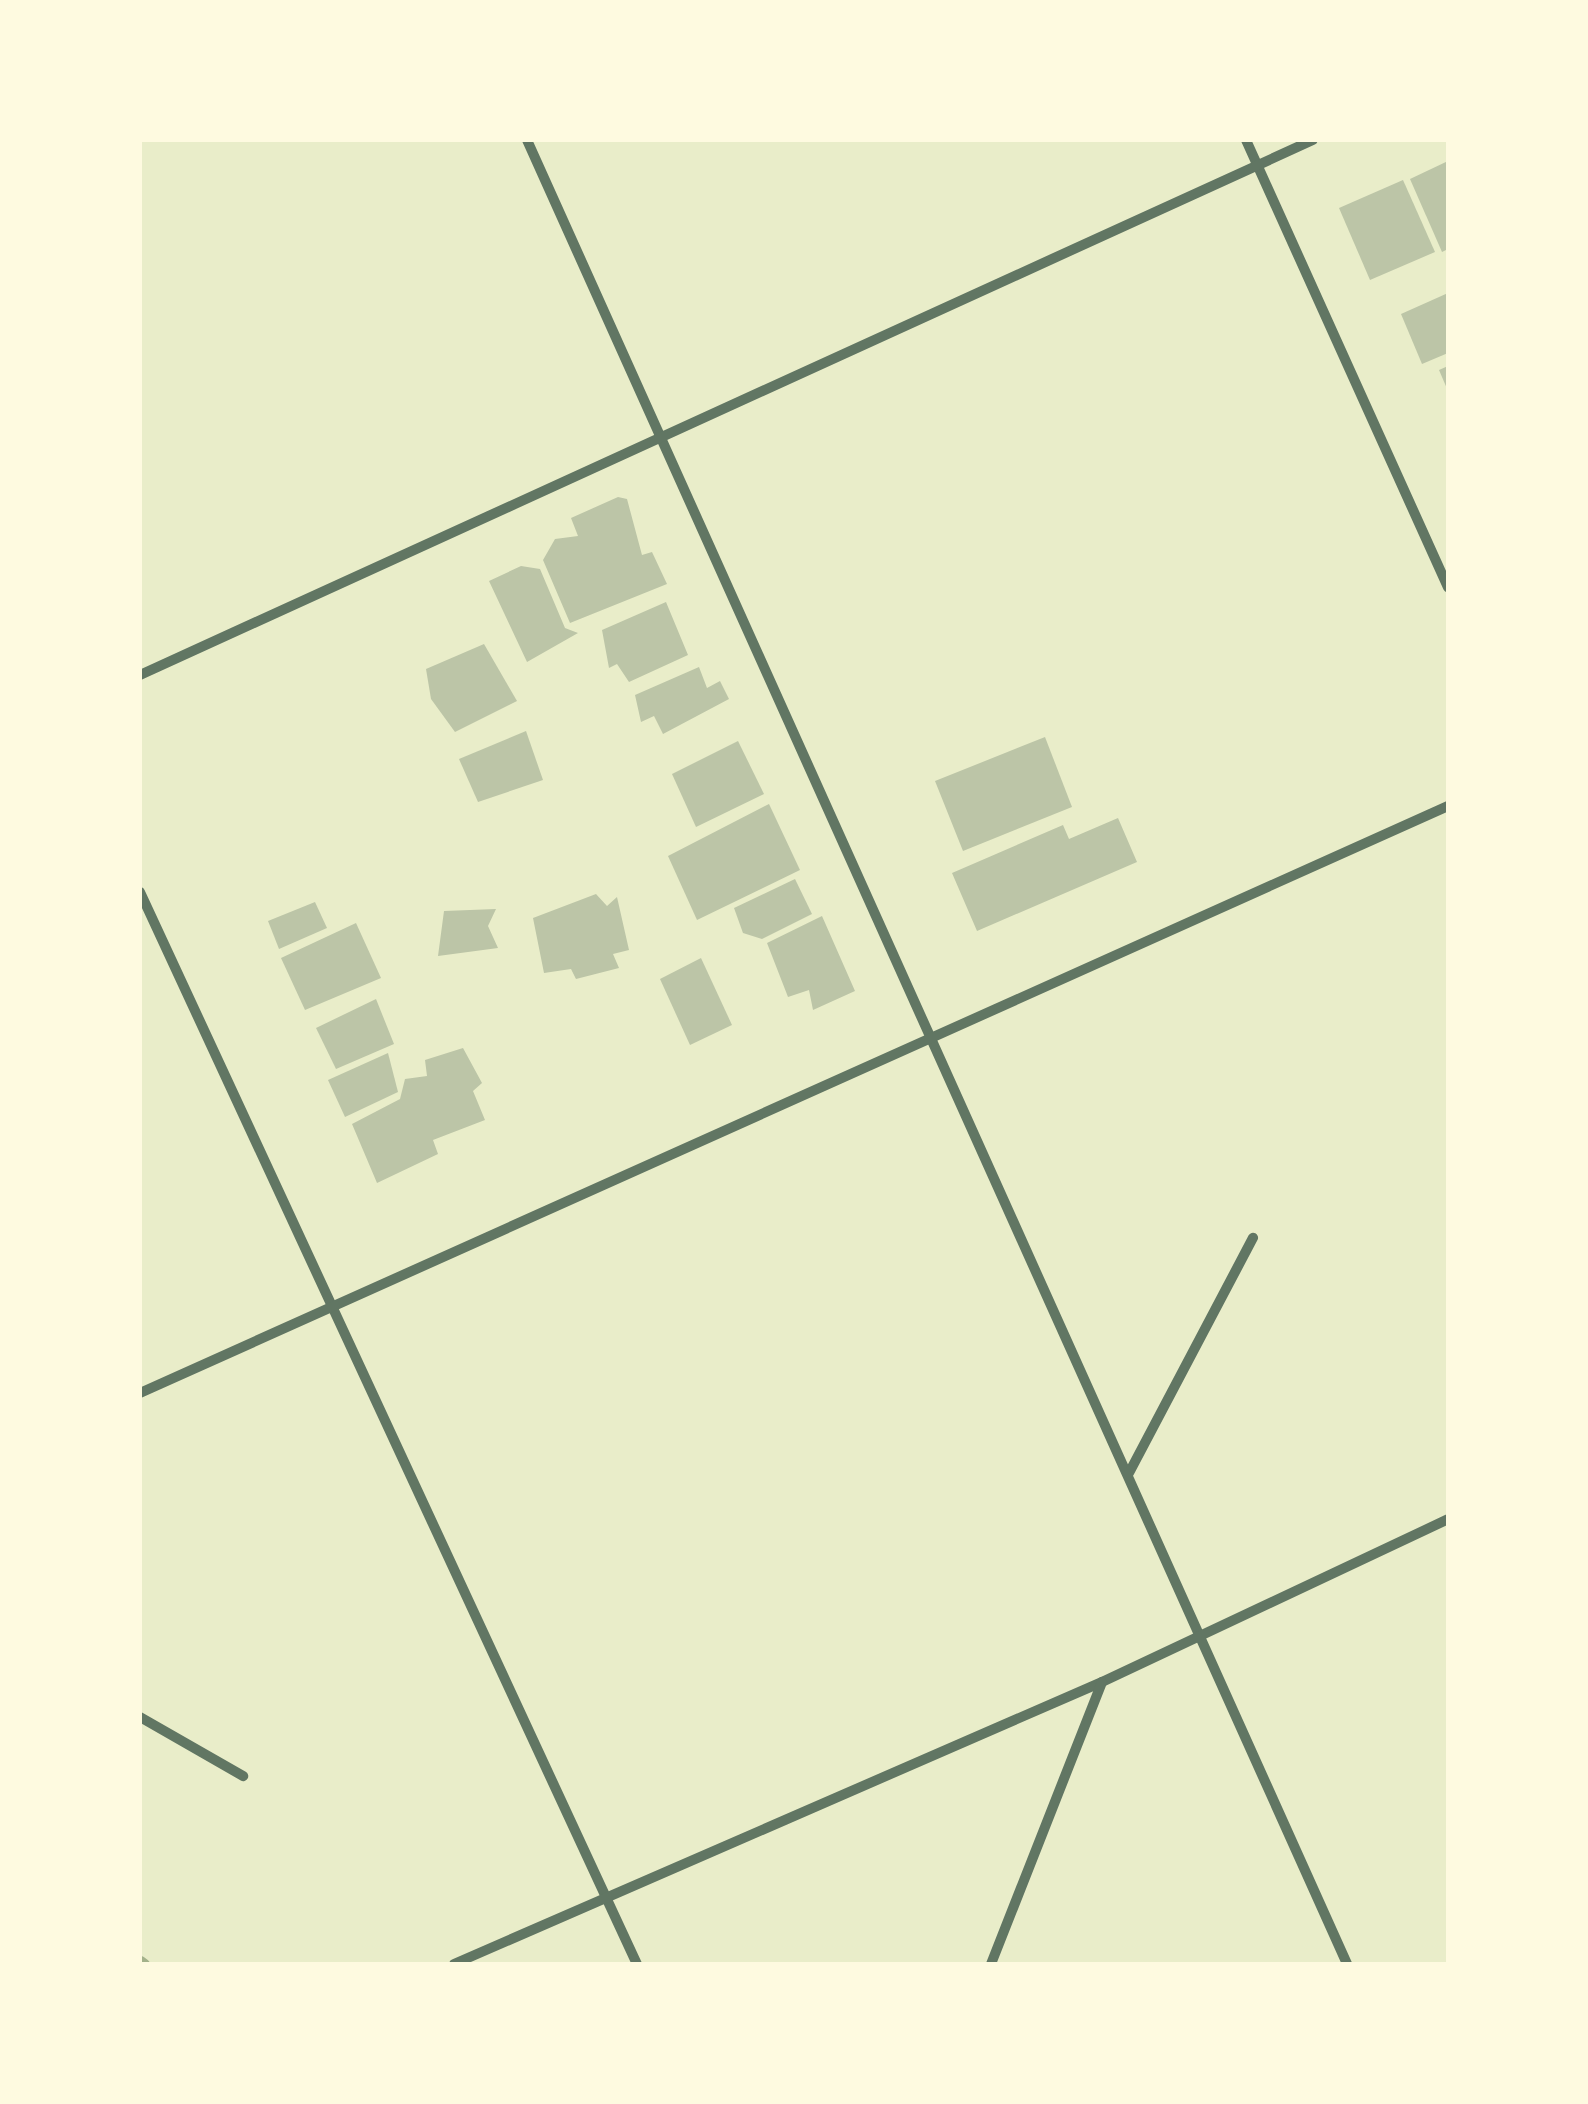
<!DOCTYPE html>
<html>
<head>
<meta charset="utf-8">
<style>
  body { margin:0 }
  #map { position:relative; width:1588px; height:2104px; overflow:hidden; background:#e9edc9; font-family:Figtree,sans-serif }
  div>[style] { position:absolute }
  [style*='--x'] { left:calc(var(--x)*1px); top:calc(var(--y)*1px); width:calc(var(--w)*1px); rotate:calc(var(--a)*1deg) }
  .stream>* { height:11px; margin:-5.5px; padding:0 5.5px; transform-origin:5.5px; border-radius:5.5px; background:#a3b18a }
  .building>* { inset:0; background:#bcc5a7 }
  .minor>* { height:10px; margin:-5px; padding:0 5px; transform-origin:5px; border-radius:5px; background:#617663 }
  span { translate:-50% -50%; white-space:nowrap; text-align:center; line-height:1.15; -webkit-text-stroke:9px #fefae0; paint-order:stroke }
  .frame { position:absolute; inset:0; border:142px solid #fefae0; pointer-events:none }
</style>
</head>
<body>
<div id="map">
  <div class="stream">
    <div style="--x:140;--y:1961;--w:5;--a:37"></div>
  </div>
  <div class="building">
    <div style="clip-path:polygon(1448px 161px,1448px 249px,1442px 252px,1410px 179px)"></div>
    <div style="clip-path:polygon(1403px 180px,1435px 252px,1370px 280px,1339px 208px)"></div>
    <div style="clip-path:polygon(1448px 293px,1448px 353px,1422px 364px,1401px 314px)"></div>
    <div style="clip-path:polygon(1448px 366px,1448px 391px,1439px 370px)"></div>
    <div style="clip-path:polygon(618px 497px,627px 499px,642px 555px,652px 552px,667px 584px,570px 623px,543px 560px,555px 539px,578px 536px,571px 518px)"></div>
    <div style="clip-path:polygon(521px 566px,540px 569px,565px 628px,578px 633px,527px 662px,489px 581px)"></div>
    <div style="clip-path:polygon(666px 602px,688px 655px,629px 682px,617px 664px,609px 668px,602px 630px)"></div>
    <div style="clip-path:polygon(484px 644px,517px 701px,455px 732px,431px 699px,426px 669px)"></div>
    <div style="clip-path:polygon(699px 667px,707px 688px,720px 681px,729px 699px,663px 734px,654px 716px,641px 722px,635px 695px)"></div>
    <div style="clip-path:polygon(526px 731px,543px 780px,478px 802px,459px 759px)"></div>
    <div style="clip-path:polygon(1045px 737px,1072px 807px,963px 851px,935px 781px)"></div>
    <div style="clip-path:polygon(738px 741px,764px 794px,696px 827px,672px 774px)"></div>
    <div style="clip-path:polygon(769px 804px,800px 870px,697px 920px,668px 856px)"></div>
    <div style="clip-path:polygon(1118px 818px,1137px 862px,977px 931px,952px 873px,1063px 825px,1069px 839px)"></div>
    <div style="clip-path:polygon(795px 879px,812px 914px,762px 939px,743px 933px,734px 908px)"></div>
    <div style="clip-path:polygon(596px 894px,607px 906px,617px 897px,629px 950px,613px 954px,619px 968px,576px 979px,571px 969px,544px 973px,533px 918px)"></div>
    <div style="clip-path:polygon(315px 902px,327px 928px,279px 949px,268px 921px)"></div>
    <div style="clip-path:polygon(496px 909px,488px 926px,498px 948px,438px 956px,444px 911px)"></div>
    <div style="clip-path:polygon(822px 916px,855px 991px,813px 1010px,809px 990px,788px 997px,767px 943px)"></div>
    <div style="clip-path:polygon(356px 923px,381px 978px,305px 1010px,281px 958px)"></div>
    <div style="clip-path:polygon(701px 958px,732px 1025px,690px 1045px,660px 979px)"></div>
    <div style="clip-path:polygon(376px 999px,394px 1044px,336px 1069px,316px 1028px)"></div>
    <div style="clip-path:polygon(463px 1048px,482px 1083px,473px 1091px,485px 1120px,433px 1140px,438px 1154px,377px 1183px,352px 1124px,400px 1099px,405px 1079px,427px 1076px,425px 1060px)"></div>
    <div style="clip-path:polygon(388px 1053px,398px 1092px,345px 1117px,328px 1080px)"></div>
  </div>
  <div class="minor">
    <div style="--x:527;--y:140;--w:2000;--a:65.79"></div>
    <div style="--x:1246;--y:140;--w:491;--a:65.7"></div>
    <div style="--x:140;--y:675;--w:1289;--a:-24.52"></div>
    <div style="--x:140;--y:892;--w:1182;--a:65.13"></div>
    <div style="--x:140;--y:1393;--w:1434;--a:-24.17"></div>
    <div style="--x:1129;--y:1473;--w:266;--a:-62.2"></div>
    <div style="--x:140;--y:1717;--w:119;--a:29.8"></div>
    <div style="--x:454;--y:1964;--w:707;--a:-23.52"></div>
    <div style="--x:1102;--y:1682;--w:382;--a:-25.2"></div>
    <div style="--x:991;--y:1964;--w:303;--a:-68.5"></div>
  </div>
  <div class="frame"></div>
</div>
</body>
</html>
